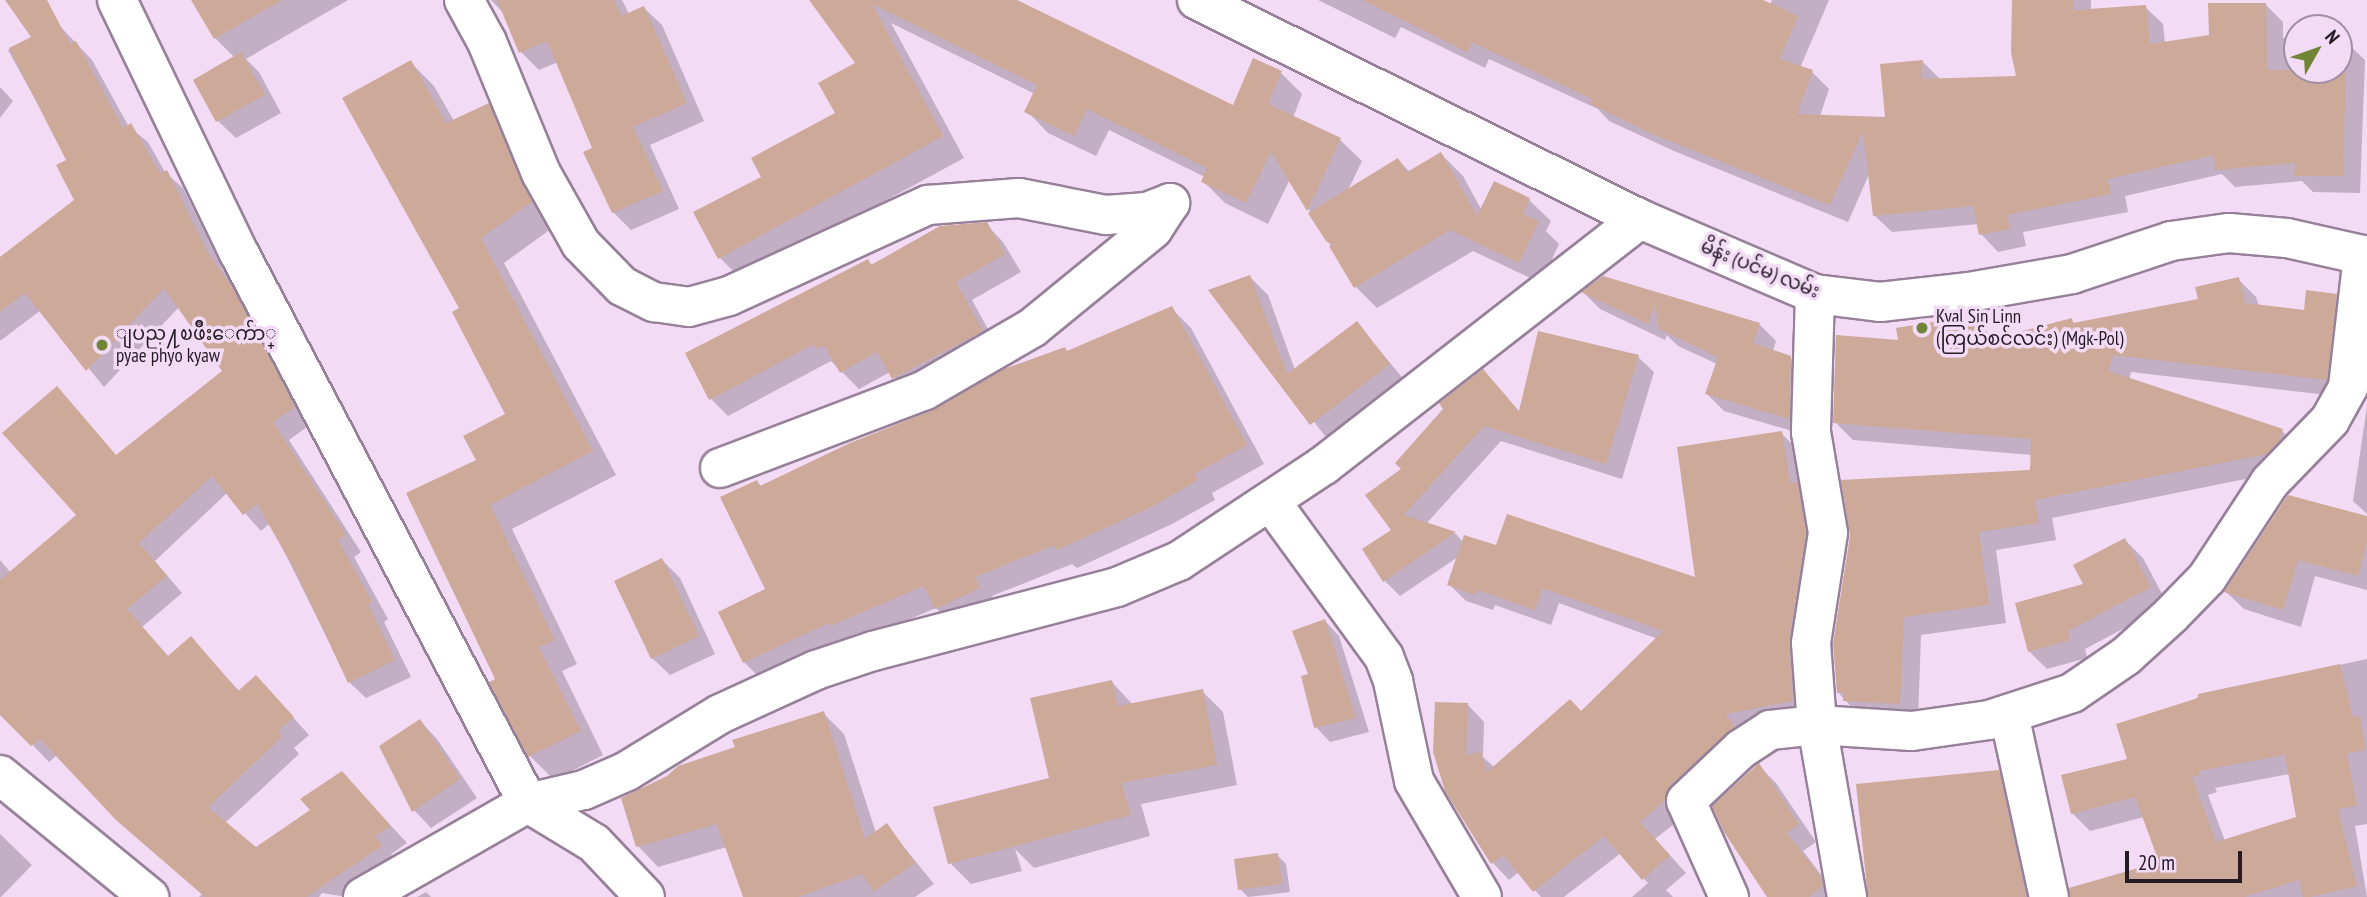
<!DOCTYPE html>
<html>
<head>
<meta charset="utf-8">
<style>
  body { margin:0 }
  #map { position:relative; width:2367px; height:897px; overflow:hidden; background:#f3dbf5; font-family:"PT Sans Narrow","Noto Sans Myanmar",sans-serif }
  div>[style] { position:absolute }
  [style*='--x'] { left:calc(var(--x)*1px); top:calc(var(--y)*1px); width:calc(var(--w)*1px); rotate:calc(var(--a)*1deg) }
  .shadow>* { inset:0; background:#0003 }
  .building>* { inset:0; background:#cca999 }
  .roads { filter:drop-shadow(2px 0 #978199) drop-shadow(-2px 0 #978199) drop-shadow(0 2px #978199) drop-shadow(0 -2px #978199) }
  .minor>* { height:38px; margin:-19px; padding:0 19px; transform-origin:19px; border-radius:19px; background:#fff }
  .major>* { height:38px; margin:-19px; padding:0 19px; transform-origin:19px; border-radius:19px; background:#fff }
  .dots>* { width:19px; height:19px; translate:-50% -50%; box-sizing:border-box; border:4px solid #f3dbf5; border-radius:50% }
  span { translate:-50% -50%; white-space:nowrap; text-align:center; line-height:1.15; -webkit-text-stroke:7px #f3dbf5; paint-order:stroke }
  .street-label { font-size:19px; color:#241b25 }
  .poi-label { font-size:19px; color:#241b25 }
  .left { translate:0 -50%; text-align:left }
  .north { position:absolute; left:2283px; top:14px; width:70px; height:70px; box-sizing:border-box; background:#f3dbf5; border:2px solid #a08ea2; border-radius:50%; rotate:50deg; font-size:19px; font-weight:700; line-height:28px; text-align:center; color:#241b25 }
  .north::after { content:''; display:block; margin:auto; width:24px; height:32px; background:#708537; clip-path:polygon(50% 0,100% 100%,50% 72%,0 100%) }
  .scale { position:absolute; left:2125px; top:851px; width:117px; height:32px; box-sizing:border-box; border:4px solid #241b25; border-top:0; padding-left:9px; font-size:21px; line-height:24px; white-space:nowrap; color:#241b25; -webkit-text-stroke:5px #f3dbf5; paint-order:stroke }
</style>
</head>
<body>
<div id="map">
  <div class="shadow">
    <div style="clip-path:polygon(193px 0,348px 0,246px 59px,259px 72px,281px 113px,236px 138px,218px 121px,235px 58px,215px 38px)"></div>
    <div style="clip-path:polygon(491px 0,622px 0,629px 14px,644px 8px,662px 25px,704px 121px,650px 145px,679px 209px,631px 230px,613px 212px,595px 149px,558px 62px,539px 70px,521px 52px,506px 16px)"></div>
    <div style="clip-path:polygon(811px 0,1013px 0,1234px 108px,1281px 73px,1302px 94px,1293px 118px,1340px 140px,1362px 161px,1348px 190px,1398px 160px,1410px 172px,1441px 154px,1463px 176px,1482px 211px,1495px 183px,1529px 200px,1551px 221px,1546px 231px,1559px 244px,1541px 283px,1473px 251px,1377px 308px,1356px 287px,1290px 179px,1268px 224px,1225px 203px,1203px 181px,1205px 177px,1109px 130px,1096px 156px,1048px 133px,1027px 111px,1035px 94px,891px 23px,964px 158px,741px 279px,720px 258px,763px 177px,837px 114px,858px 64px)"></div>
    <div style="clip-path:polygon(1318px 0,1759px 0,1770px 5px,1772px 0,1829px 0,1800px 68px,1812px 72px,1829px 89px,1820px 116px,1887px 119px,1923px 62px,1941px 80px,2018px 78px,2013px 0,2091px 0,2091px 11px,2145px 7px,2163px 24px,2165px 43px,2211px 36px,2265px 4px,2283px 22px,2283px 38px,2297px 39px,2297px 70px,2339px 70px,2339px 42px,2347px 43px,2365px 60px,2360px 193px,2313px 192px,2302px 181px,2235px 187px,2222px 174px,2125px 196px,2128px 212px,2023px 232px,2026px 246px,1998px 252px,1981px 234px,1979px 224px,1892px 232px,1874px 215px,1870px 172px,1848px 222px,1674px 151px,1609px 121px,1598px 109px,1489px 59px,1485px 68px,1401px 27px,1395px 38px)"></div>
    <div style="clip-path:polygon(58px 24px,92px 60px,129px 127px,148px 142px,165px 172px,183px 188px,223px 270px,250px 308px,311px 424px,289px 440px,361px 552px,354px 557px,388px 619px,384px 622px,411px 677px,366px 698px,349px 682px,270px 523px,261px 531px,227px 493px,155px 561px,182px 593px,142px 627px,169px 657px,191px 638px,240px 692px,272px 694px,309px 735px,294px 748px,299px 754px,225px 823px,256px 849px,358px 790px,407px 843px,391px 854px,397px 864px,347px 897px,322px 893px,319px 897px,199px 897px,202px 894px,135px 836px,57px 755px,49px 762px,0 711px,0 560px,11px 573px,79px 515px,117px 457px,224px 371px,179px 307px,104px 387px,41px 310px,0 341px,0 262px,76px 200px,69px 161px,8px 50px)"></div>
    <div style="clip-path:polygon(410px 62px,434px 86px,454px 121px,488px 105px,512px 129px,555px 226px,504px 263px,616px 475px,512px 529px,577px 664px,562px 671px,603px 755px,554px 780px,530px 756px,498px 680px,478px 461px,508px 415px,461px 308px)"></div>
    <div style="clip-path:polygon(0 87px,13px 101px,0 118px)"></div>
    <div style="clip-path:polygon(986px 224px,1003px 242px,1021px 272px,972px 300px,999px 349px,911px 395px,890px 372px,859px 389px,831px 361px,728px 416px,711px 399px,868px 261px,873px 266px)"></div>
    <div style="clip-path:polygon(1250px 277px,1268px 295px,1295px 370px,1357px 323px,1406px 382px,1329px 441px,1211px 291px)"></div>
    <div style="clip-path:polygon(1603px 277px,1759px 324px,1776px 341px,1773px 351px,1790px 357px,1808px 375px,1806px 435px,1724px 411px,1707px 394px,1717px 364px,1678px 346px,1667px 335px,1665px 340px,1600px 309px,1584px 293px)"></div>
    <div style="clip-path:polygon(2238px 279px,2256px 297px,2259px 306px,2305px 312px,2336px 295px,2354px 314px,2344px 397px,2131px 372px,2129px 380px,2282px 431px,2300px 449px,2285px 471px,2052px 518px,2056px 540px,1996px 550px,2006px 623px,1921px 635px,1918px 721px,1862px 719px,1838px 692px,1835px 644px,2032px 472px,2032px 455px,1853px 440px,1835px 422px,1900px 342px,1975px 317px,1994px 340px,2071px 320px,2075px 324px,2200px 300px)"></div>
    <div style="clip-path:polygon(1172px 309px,1191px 328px,1264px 464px,1212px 493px,1215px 500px,1172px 524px,1077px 568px,1072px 564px,992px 596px,998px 607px,955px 627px,936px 608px,763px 681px,744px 662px,767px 590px,757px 482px,762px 487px)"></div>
    <div style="clip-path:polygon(1638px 357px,1654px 372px,1622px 479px,1501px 441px,1426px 524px,1456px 534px,1463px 542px,1697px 580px,1781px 433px,1798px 450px,1813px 501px,1809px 718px,1655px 839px,1686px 873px,1666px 890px,1673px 897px,1632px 897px,1648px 883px,1621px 853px,1564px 897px,1541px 897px,1519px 872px,1509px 880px,1493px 863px,1447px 790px,1468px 705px,1484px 722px,1483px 757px,1495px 768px,1582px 713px,1658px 639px,1559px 603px,1551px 625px,1495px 605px,1493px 610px,1466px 601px,1449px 584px,1458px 557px,1400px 596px,1385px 581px,1393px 531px,1483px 371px,1520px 413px)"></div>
    <div style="clip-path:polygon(2367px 406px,2367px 514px,2353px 501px)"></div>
    <div style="clip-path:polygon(2367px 518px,2367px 590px,2315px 576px,2301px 627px,2244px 609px,2226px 592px)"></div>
    <div style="clip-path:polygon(2125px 540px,2143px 558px,2168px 605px,2085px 649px,2087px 658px,2047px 669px,2029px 651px)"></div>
    <div style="clip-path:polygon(662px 560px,680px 578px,715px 654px,670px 675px,652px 658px)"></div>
    <div style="clip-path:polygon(1325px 621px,1339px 636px,1369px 732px,1330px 742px,1316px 727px,1310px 676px)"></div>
    <div style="clip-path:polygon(evenodd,2367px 659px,2367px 824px,2355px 826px,2367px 897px,2071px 897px,2161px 863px,2144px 817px,2090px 831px,2072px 813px,2200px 695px,2367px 659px,2290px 774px,2298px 819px,2225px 841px,2208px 795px,2217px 792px,2215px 788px,2290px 774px)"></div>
    <div style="clip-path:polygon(1111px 681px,1133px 705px,1202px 691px,1223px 712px,1237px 785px,1141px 804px,1150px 836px,1034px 868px,1015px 849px,1022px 871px,971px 884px,950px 863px,1051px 780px)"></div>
    <div style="clip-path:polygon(823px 713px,844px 734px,876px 833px,887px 826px,934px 884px,915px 897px,745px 897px,727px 847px,658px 867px,638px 846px,737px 748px)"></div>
    <div style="clip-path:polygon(420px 721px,437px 739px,477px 798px,431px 828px,414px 810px)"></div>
    <div style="clip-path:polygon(1759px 766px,1776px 783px,1816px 842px,1803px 851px,1838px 897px,1772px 897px)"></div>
    <div style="clip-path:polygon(1998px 771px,2016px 789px,2038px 897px,1870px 897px)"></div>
    <div style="clip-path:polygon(0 834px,32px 865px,1px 897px,0 897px)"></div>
    <div style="clip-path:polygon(1277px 855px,1286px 864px,1290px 892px,1248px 897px,1240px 889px)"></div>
    <div style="clip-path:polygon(426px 892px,431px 897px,417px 897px)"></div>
  </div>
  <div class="building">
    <div style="clip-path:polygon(5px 0,47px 0,70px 44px,76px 41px,123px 128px,131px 123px,160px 173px,167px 170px,207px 251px,234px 290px,295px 407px,273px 422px,346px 535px,338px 540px,372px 602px,368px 605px,395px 660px,348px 683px,296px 572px,257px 504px,243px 515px,212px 476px,139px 543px,167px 576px,127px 609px,168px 656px,191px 636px,238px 691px,256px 675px,294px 717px,278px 731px,283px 736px,208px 807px,256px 847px,310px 810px,300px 799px,342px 771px,391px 826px,375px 836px,382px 846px,306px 897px,205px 897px,116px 820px,40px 739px,31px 746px,0 715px,0 580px,76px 515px,2px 433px,57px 386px,116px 455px,222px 371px,164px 288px,86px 371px,25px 293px,0 312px,0 257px,74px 200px,56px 165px,66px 160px,9px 48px,31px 37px)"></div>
    <div style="clip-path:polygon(191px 0,282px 0,214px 39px)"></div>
    <div style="clip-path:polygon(497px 0,614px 0,621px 16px,644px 6px,687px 103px,633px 127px,663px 191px,612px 213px,583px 152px,592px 148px,547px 41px,519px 53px)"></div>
    <div style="clip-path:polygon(809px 0,1017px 0,1233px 105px,1253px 58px,1282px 71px,1268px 104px,1341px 138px,1307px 211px,1271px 152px,1246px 203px,1201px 182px,1207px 168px,1087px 109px,1074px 136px,1024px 112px,1037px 85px,872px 4px,943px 136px,718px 259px,693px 212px,761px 177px,751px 158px,835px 113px,818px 83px,855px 63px)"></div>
    <div style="clip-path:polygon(1362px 0,1763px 0,1798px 16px,1780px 59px,1813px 70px,1797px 114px,1885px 117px,1880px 64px,1923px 60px,1921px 79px,2016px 76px,2011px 52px,2012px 0,2074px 0,2074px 10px,2146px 5px,2150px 44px,2209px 35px,2208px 3px,2266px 3px,2267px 70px,2346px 70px,2343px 176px,2294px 176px,2295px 163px,2215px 170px,2214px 155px,2108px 179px,2111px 194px,2007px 215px,2010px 229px,1979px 235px,1973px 206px,1873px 216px,1863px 131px,1830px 205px,1655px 135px,1590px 104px,1592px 99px,1472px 42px,1467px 52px)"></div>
    <div style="clip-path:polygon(241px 52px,265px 95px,216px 122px,193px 80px)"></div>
    <div style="clip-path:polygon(411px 60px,446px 123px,489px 103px,532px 202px,481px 238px,593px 451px,490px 505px,555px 640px,539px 647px,581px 731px,528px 757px,489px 682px,495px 679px,406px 493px,476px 460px,463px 436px,505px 414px,452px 312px,459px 308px,342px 98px)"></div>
    <div style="clip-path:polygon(1441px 152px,1477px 216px,1494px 181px,1530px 198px,1523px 214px,1539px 221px,1519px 263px,1450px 230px,1354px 288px,1329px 246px,1333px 245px,1326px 241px,1308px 213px,1398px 158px,1407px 172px)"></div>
    <div style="clip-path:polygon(987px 222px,1005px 254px,956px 282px,983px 331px,892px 379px,877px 352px,840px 373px,824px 345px,816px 349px,814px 344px,709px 400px,685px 353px,868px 259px,871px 265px,940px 226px)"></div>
    <div style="clip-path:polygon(1250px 275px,1287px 374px,1357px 321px,1390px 364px,1310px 425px,1208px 290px)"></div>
    <div style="clip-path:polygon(1603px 276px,1760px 323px,1753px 343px,1791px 356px,1789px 419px,1705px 394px,1718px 357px,1659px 329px,1655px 303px,1648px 324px,1581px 292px)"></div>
    <div style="clip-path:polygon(2239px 277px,2245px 303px,2304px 310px,2306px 290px,2337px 294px,2327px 380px,2113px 355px,2109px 371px,2283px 429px,2279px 442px,2267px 454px,2035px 500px,2039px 523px,1979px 532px,1989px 605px,1904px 617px,1900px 704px,1843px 701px,1843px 692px,1837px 693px,1833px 644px,1850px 536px,1841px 480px,2030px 470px,2031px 439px,1833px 423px,1836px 335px,1898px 340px,1896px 328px,1976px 315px,1980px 342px,2072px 318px,2073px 323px,2198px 299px,2195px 287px)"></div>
    <div style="clip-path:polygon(1172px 306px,1247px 445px,1194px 474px,1198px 480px,1153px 506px,1057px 550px,1054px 545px,975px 577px,980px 588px,935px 609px,924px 586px,830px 626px,829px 623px,743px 663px,718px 612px,765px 589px,720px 497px,757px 480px,760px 486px,850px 443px,933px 410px,1004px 369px,1065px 347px,1067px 351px)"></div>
    <div style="clip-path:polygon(1538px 331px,1639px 355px,1606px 464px,1484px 426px,1404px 515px,1456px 532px,1383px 582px,1362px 549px,1391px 530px,1365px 495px,1401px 469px,1395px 463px,1443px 409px,1439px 403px,1483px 369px,1519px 411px)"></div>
    <div style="clip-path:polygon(1782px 431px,1790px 483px,1797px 482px,1806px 533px,1789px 640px,1793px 701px,1726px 714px,1735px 727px,1671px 785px,1665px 800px,1640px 822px,1670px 855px,1642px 880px,1604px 836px,1533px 892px,1503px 855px,1491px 864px,1445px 791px,1433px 752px,1435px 702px,1468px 703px,1466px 756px,1480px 751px,1487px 772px,1570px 699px,1581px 711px,1663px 631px,1542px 588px,1535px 610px,1478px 590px,1476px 595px,1447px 585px,1464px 535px,1496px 545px,1507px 514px,1695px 577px,1677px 447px)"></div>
    <div style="clip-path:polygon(2288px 495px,2367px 516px,2367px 542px,2358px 576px,2298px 560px,2283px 610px,2224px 592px)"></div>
    <div style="clip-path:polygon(2125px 538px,2151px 587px,2068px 631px,2070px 640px,2028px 652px,2015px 603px,2083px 584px,2073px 565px)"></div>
    <div style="clip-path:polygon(662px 558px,699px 636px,651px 659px,614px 581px)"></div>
    <div style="clip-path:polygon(1325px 619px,1356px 718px,1314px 728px,1301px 676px,1308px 674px,1292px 631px)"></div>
    <div style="clip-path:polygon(evenodd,2340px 664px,2353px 717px,2360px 716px,2366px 750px,2347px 753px,2357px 806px,2338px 809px,2357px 886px,2310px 897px,2303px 897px,2299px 880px,2244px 897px,2070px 897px,2069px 888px,2159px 862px,2135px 797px,2071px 814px,2061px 775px,2127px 759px,2116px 724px,2198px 698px,2198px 694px,2340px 664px,2285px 755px,2296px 817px,2216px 842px,2192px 777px,2200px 775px,2199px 771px,2285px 755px)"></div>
    <div style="clip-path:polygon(1112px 680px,1118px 706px,1203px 689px,1217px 765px,1121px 783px,1131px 815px,948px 864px,933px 807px,1049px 778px,1030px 698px)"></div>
    <div style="clip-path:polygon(824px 711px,865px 839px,887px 823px,915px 863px,874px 891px,862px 874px,798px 897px,743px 897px,717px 824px,636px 847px,621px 798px,667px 776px,678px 766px,735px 747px,732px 740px)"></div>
    <div style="clip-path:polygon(420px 719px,460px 779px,412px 812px,379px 746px)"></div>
    <div style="clip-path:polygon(1759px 763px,1799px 824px,1787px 833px,1821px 877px,1823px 886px,1809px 897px,1767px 897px,1724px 832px,1712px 806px)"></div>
    <div style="clip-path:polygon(1999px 770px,2026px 897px,1868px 897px,1856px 784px)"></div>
    <div style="clip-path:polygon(1278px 853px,1282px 884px,1238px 890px,1234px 859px)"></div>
  </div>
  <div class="roads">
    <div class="minor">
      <div style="--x:117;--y:0;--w:281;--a:64.3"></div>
      <div style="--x:239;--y:253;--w:621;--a:62.28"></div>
      <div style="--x:528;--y:803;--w:77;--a:31.2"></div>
      <div style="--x:594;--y:843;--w:74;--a:46.6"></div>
      <div style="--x:464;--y:0;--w:48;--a:61.3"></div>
      <div style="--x:487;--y:42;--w:142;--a:67.6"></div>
      <div style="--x:541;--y:173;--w:81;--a:60.6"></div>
      <div style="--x:581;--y:244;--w:59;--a:45.7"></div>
      <div style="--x:622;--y:286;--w:36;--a:27"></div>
      <div style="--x:654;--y:302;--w:35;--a:8"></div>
      <div style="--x:689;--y:307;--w:41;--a:-15.4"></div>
      <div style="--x:729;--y:296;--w:219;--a:-24.6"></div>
      <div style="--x:928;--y:205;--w:91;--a:-4.4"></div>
      <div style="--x:1019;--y:198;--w:89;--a:11.1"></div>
      <div style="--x:1106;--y:215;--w:41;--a:-4.2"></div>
      <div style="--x:1147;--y:212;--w:25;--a:-21"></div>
      <div style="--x:1815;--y:294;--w:138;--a:91.7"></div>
      <div style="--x:1811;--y:432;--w:102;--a:80.4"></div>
      <div style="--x:1828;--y:533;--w:111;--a:98.8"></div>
      <div style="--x:1811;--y:643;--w:82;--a:85.8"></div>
      <div style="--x:1817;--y:725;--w:175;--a:80.1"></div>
      <div style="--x:720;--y:468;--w:219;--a:-20.8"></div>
      <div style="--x:925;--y:390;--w:124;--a:-30.1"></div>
      <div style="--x:1032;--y:328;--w:156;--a:-39.3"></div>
      <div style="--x:1153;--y:229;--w:31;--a:-57"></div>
      <div style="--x:1271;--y:502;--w:192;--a:53.9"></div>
      <div style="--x:1384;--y:657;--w:26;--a:69"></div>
      <div style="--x:1393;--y:681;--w:102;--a:78.1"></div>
      <div style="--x:1414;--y:781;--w:134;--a:59.6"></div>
      <div style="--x:2009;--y:714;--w:187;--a:77.7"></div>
      <div style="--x:0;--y:775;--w:193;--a:39.3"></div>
      <div style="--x:363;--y:897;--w:190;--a:-29.7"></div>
      <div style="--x:528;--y:803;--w:57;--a:-13.1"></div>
      <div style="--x:584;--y:790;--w:47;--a:-23.8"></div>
      <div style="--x:627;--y:771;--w:109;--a:-31.5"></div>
      <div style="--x:720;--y:714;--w:106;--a:-24.6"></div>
      <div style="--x:816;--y:670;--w:60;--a:-18.4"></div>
      <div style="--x:873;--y:651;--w:252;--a:-14.7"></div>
      <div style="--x:1117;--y:587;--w:67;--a:-22.8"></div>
      <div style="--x:1179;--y:561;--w:174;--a:-33.5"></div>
      <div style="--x:1324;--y:465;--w:400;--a:-37.9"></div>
      <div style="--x:1729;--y:897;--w:105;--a:-114.1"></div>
      <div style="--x:1686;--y:801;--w:76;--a:-43.4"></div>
      <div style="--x:1741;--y:749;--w:35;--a:-33"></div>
      <div style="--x:1770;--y:730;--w:47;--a:-6.1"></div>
      <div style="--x:1817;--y:725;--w:95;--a:3.6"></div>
      <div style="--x:1912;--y:731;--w:78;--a:-8.1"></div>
      <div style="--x:1989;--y:720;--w:87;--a:-18"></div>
      <div style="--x:2072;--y:693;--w:65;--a:-34.4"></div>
      <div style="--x:2126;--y:656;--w:61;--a:-42.3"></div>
      <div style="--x:2171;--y:615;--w:52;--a:-45.8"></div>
      <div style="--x:2207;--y:578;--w:115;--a:-56.7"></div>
      <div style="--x:2270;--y:482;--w:86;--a:-45.9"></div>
      <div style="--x:2330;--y:420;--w:38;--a:-61"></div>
      <div style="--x:2348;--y:387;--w:133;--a:-83.5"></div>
    </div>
    <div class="major">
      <div style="--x:1197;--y:0;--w:494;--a:26.3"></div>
      <div style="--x:1640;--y:219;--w:190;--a:23.2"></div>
      <div style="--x:1815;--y:294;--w:65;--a:7"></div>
      <div style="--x:1880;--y:302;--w:90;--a:-6.4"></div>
      <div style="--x:1969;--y:292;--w:105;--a:-9.9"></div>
      <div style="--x:2072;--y:274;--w:104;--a:-18.4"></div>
      <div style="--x:2171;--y:241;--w:59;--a:-7.9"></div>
      <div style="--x:2229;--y:233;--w:58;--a:4.9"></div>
      <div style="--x:2287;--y:238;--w:82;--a:12.7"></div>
    </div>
  </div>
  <div class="dots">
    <div style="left:1922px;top:328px;background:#708537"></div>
    <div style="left:102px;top:345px;background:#708537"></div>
  </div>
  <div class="street-label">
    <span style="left:1760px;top:269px;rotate:22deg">မိန်း (ပင်မ) လမ်း</span>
  </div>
  <div class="poi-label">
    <span class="left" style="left:1936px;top:328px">Kyal Sin Linn<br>(ကြယ်စင်လင်း) (Mgk-Pol)</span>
    <span class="left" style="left:116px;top:345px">ျပည္႔ၿဖိဳးေက်ာ္<br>pyae phyo kyaw</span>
  </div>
  <div class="north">N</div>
  <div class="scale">20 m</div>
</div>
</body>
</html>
